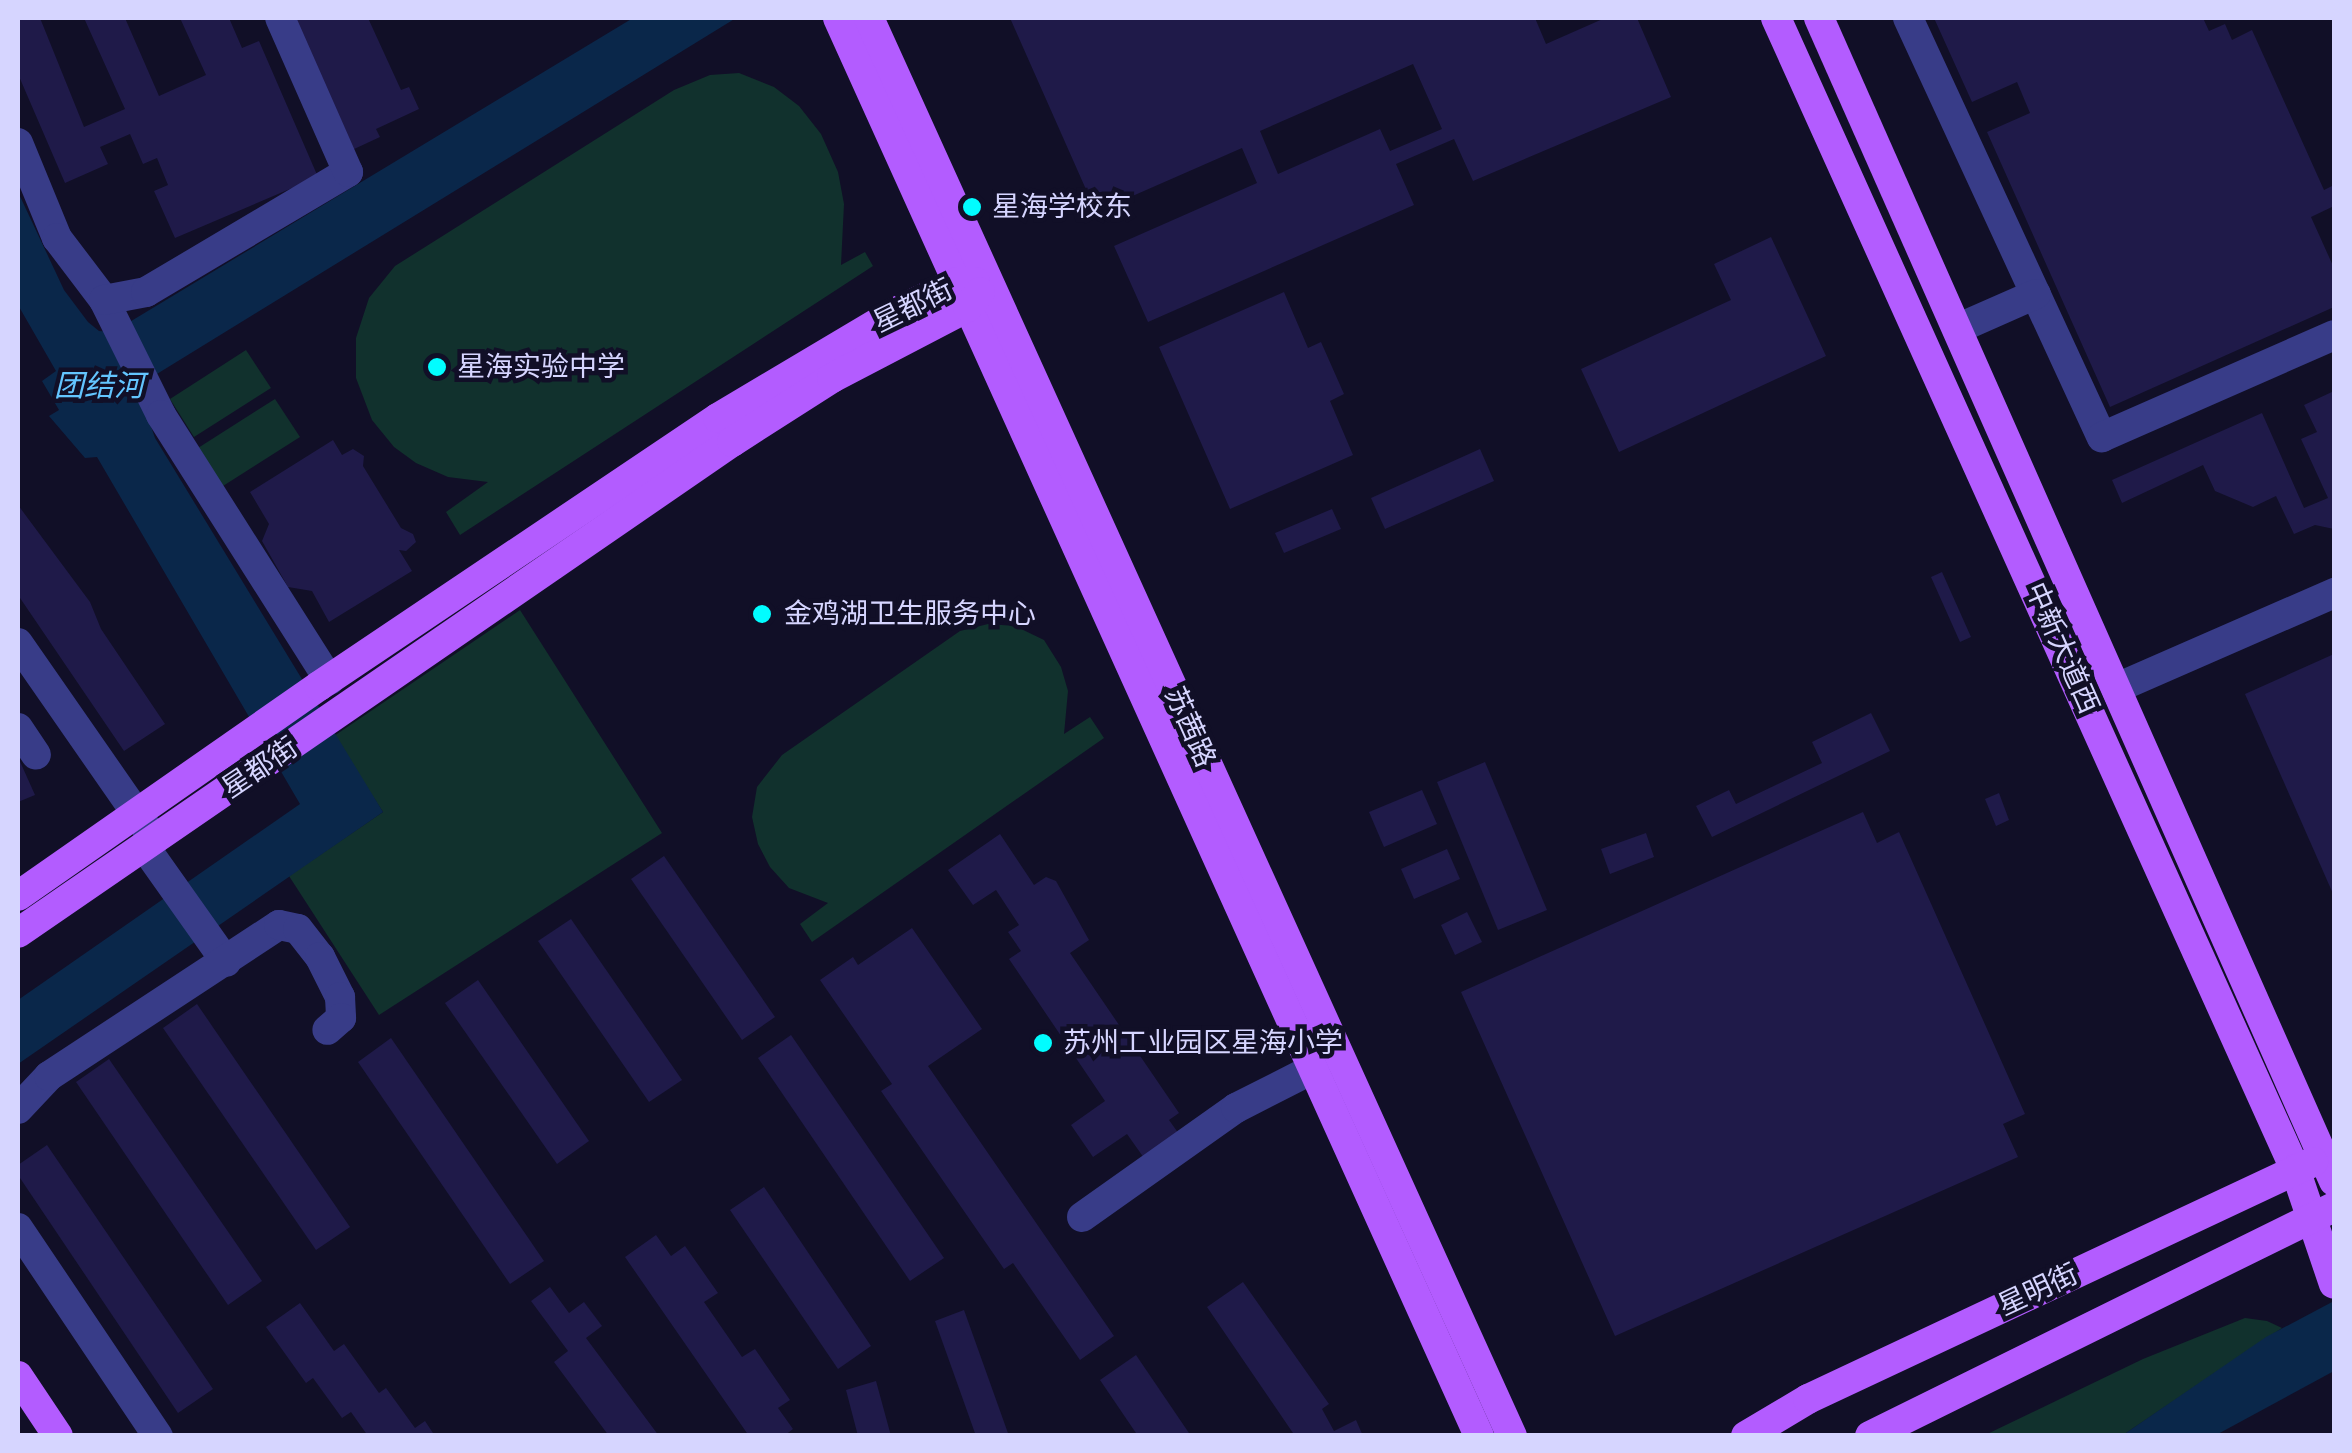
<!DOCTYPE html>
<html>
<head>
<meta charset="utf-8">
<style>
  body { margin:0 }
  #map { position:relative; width:2352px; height:1453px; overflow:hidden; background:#110f27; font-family:Raleway,"Noto Sans SC",sans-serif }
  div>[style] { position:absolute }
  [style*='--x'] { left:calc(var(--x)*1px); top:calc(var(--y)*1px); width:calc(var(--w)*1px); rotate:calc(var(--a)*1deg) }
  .green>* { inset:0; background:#11312d }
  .water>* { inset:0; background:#0a274a }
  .building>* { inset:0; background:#1f1a49 }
  .minor>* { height:30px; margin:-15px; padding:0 15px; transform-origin:15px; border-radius:15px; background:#383c88 }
  .major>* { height:30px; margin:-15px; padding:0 15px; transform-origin:15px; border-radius:15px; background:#b35cff }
  .dots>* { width:28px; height:28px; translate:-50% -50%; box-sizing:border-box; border:5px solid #110f27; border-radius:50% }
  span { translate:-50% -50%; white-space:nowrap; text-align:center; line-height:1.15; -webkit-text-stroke:9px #110f27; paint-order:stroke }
  .poi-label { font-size:28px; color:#d6d5ff }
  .left { translate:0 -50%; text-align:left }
  .street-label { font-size:28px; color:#d6d5ff }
  .water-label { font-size:30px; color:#63c5ff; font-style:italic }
  .frame { position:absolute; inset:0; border:20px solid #d6d5ff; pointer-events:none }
</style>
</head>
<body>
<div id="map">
  <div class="green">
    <div style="clip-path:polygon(739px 73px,774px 87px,799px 106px,821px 134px,838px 172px,844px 204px,841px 265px,865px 252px,873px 266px,460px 535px,446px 512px,488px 482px,448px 477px,416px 463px,394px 447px,372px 420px,356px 378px,356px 338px,369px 298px,395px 266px,674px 90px,710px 75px)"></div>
    <div style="clip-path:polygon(246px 350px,271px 388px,194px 437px,170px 399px)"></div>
    <div style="clip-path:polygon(275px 399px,300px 437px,223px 486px,198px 448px)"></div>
    <div style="clip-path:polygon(520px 610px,662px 833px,379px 1015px,289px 876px,383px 812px,334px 736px)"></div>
    <div style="clip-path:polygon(988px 624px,1015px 626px,1044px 640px,1061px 667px,1068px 691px,1064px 734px,1090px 717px,1104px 738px,812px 942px,800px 924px,828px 903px,789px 888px,770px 867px,758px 844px,752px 817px,757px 787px,782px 755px,960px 631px)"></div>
    <div style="clip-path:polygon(2245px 1318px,2267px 1321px,2282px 1328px,2123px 1435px,1983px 1436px,2143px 1359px)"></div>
  </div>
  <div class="water">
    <div style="clip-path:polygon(633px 18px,736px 18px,152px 377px,147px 415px,155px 438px,383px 812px,18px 1064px,18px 1000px,300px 804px,97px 457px,85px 458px,49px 416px,59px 410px,42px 381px,56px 371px,18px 305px,18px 192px,64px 290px,88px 322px,99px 331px,113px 332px)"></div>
    <div style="clip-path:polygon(2334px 1301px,2334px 1371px,2216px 1435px,2123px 1435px,2266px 1337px)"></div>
  </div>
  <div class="building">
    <div style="clip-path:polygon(18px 18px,40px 18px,84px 127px,125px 109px,84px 18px,125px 18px,159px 96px,206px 75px,180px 18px,229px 18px,242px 48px,259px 41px,318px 177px,175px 238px,154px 191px,168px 185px,157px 158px,143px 164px,130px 134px,100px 147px,108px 164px,65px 183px,18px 74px)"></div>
    <div style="clip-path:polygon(291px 18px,368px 18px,401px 90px,409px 87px,419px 109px,376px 129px,380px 137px,352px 150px)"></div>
    <div style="clip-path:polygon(evenodd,1010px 18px,1535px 18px,1546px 44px,1605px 18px,1637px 18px,1671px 97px,1473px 181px,1454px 139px,1396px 164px,1414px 205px,1148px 322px,1114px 246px,1257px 183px,1242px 148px,1096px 212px,1010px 18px,1413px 64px,1442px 129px,1390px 151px,1380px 129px,1278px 174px,1260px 131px,1413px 64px)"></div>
    <div style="clip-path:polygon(1934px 18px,2203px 18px,2209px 31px,2225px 24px,2232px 40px,2252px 30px,2324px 190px,2334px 185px,2334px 206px,2311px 217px,2334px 268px,2334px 307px,2110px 407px,1987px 132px,2030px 113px,2017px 82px,1972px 102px)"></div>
    <div style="clip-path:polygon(1771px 237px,1826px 356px,1619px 452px,1581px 369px,1731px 300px,1714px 264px)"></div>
    <div style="clip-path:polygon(1284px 292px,1308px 348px,1321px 342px,1344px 394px,1330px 401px,1353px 455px,1230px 509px,1159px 347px)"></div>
    <div style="clip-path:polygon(2334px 391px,2334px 529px,2315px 525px,2294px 534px,2276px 496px,2253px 507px,2215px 491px,2203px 465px,2122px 503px,2112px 480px,2262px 413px,2304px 508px,2328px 498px,2301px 439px,2317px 432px,2304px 405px)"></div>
    <div style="clip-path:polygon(333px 440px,342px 455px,353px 449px,364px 456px,363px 466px,401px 528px,413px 534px,416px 542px,406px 551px,399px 550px,412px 571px,329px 622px,312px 591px,288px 587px,262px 541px,269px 524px,250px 492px)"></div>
    <div style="clip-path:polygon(1480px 449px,1494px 481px,1385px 529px,1371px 498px)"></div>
    <div style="clip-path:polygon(18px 505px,90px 602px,101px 629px,165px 724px,124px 751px,18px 595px)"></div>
    <div style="clip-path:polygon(1332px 509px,1341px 529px,1284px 553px,1275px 533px)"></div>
    <div style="clip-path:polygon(1942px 572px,1971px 637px,1960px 642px,1931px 577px)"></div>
    <div style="clip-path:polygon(2334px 654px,2334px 896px,2245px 694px)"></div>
    <div style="clip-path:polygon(1871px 713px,1890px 751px,1712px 837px,1696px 806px,1729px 790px,1736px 804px,1822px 763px,1812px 742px)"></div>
    <div style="clip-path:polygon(18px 757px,35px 795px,18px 802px)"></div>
    <div style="clip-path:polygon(1485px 762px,1547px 910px,1498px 930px,1437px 782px)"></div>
    <div style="clip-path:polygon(1422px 790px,1437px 824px,1384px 847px,1369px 812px)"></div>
    <div style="clip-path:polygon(1999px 793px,2009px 820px,1996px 826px,1985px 799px)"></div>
    <div style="clip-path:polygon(1863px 812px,1877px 843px,1899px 832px,2025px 1114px,2003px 1124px,2018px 1157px,1615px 1336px,1461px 992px)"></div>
    <div style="clip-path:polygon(1646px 833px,1654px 857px,1610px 874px,1601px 849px)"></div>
    <div style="clip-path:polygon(1000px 834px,1034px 885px,1046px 877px,1056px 881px,1089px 940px,1070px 953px,1179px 1113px,1169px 1120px,1179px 1134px,1144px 1158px,1127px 1134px,1093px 1157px,1071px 1125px,1105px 1101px,1009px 959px,1021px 951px,1008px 932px,1019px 925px,996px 890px,973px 905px,948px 870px)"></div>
    <div style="clip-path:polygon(1447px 849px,1460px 879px,1414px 899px,1401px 869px)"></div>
    <div style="clip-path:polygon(664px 856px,775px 1017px,742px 1040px,631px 879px)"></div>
    <div style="clip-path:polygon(1467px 912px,1482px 942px,1455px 955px,1441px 925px)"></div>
    <div style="clip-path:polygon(571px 919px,682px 1080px,649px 1102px,538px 941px)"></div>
    <div style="clip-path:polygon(912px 928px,982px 1029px,928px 1066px,1114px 1336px,1080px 1360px,1013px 1263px,1004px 1269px,881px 1091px,892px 1084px,820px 980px,853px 957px,858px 965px)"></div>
    <div style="clip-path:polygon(478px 980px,589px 1141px,557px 1164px,445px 1003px)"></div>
    <div style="clip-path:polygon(197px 1004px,350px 1227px,316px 1250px,163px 1028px)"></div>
    <div style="clip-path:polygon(791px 1035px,944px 1258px,910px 1281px,758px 1058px)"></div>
    <div style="clip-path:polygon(391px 1038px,544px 1261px,510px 1284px,358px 1062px)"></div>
    <div style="clip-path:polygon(109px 1059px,262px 1281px,228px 1305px,76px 1082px)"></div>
    <div style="clip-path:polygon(47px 1145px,213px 1389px,178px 1413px,18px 1175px,18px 1165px)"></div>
    <div style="clip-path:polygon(764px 1187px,871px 1346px,838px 1369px,730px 1210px)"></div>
    <div style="clip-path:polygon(656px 1235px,671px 1256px,685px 1246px,718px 1293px,704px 1302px,742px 1357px,755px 1349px,790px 1400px,778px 1408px,793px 1429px,784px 1436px,749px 1436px,625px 1257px)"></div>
    <div style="clip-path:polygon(1243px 1282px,1329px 1404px,1322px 1409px,1334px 1431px,1356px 1420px,1363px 1436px,1295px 1436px,1207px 1307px)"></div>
    <div style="clip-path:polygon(550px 1287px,569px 1313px,584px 1302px,602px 1326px,586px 1338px,659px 1436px,609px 1436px,554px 1362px,568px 1351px,531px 1301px)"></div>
    <div style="clip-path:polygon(300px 1303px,334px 1351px,344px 1344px,379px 1393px,386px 1388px,415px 1428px,425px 1421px,435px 1436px,368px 1436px,351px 1412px,342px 1418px,313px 1378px,306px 1383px,266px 1327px)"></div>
    <div style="clip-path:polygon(964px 1310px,1009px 1436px,976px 1436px,935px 1321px)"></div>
    <div style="clip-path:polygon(1136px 1355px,1191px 1436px,1138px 1436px,1100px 1380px)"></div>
    <div style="clip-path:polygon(876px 1381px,891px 1436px,858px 1436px,846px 1390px)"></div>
  </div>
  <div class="minor">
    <div style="--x:1908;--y:18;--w:462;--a:65.2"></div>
    <div style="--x:2102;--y:437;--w:253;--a:-23.7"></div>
    <div style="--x:18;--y:143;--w:103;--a:67.7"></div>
    <div style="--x:57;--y:238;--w:78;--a:52.8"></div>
    <div style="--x:104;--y:300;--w:128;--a:63.6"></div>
    <div style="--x:161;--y:415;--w:314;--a:57.6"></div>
    <div style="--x:104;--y:300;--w:43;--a:-10.8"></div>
    <div style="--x:146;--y:292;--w:235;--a:-30.7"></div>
    <div style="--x:348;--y:172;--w:168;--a:-113.8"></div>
    <div style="--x:1959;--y:328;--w:84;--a:-23.8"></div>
    <div style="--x:18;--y:643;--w:239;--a:55.2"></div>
    <div style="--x:2119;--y:687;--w:235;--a:-23.6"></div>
    <div style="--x:18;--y:728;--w:32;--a:56"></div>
    <div style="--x:144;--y:846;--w:142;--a:54.7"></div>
    <div style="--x:18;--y:1109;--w:45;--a:-46.8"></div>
    <div style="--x:49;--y:1076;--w:275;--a:-33.3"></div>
    <div style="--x:279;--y:925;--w:19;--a:12"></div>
    <div style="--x:298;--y:929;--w:36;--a:52"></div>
    <div style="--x:320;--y:957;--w:45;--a:63.4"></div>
    <div style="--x:340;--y:997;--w:21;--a:87"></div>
    <div style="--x:341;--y:1018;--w:18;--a:139"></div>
    <div style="--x:1082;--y:1217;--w:189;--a:-35.3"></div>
    <div style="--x:1236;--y:1108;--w:89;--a:-26.9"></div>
    <div style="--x:18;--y:1228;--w:251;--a:56.1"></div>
  </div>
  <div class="major">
    <div style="--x:838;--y:18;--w:1556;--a:65.67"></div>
    <div style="--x:869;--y:18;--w:1557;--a:65.61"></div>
    <div style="--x:1776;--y:18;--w:1263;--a:65.73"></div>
    <div style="--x:2295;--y:1169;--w:121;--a:71.3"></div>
    <div style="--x:1819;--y:18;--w:1272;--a:66.12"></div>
    <div style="--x:18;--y:896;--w:367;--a:-34.9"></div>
    <div style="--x:319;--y:686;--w:481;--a:-33.9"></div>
    <div style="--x:718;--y:418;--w:205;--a:-30.8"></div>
    <div style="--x:894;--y:313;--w:70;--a:-26.2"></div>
    <div style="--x:957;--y:282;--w:18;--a:0"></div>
    <div style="--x:18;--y:933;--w:867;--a:-34.52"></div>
    <div style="--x:732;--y:442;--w:119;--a:-32.6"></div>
    <div style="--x:832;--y:378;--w:153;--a:-27.6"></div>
    <div style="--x:968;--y:307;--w:19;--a:-51"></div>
    <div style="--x:18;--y:1376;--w:72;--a:56.3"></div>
    <div style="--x:1746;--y:1436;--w:72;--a:-30.8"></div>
    <div style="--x:1808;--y:1399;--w:558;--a:-25.14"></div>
    <div style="--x:1870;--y:1436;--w:517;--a:-26.27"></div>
  </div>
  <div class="dots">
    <div style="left:972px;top:207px;background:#01fdff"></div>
    <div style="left:437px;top:367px;background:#01fdff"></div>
    <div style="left:762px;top:614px;background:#01fdff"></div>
    <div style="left:1043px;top:1043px;background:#01fdff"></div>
  </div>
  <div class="poi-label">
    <span class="left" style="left:992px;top:207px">星海学校东</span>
    <span class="left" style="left:457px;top:367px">星海实验中学</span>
    <span class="left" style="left:784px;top:614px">金鸡湖卫生服务中心</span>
    <span class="left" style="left:1063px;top:1043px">苏州工业园区星海小学</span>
  </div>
  <div class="street-label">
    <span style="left:913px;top:306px;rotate:-26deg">星都街</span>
    <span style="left:2062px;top:648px;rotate:66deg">中新大道西</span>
    <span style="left:1190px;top:727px;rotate:66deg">苏茜路</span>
    <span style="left:260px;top:768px;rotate:-34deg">星都街</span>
    <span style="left:2038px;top:1290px;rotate:-25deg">星明街</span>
  </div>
  <div class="water-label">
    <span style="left:99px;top:386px">团结河</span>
  </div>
  <div class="frame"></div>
</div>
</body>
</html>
